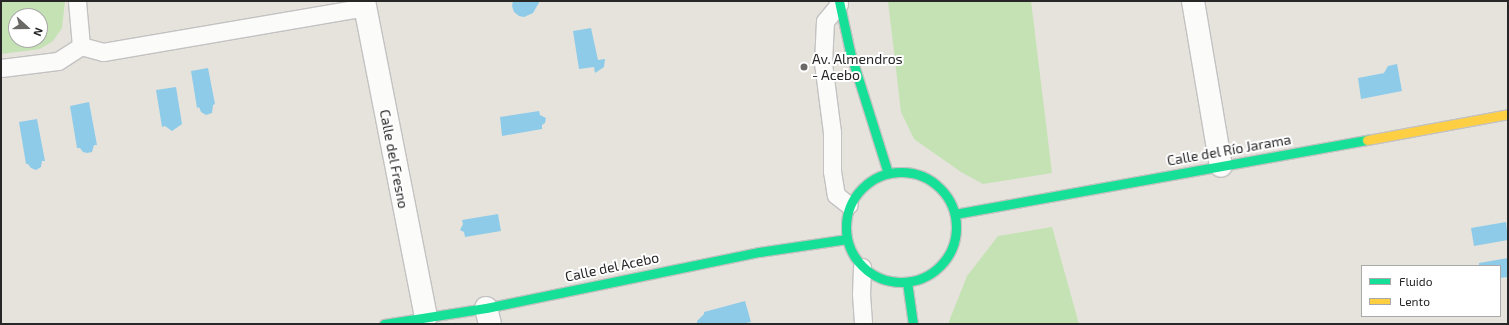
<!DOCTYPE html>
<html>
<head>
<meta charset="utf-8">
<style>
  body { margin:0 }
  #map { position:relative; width:1509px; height:325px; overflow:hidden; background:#e6e3dc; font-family:"Exo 2",sans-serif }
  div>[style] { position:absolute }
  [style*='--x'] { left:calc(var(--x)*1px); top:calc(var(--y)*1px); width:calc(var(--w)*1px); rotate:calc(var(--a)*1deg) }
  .green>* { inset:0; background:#c4e2b4 }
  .water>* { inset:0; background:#8ecbe9 }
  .roads { filter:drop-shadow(1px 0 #c3c2c2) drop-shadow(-1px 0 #c3c2c2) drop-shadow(0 1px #c3c2c2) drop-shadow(0 -1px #c3c2c2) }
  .lane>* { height:17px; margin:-8.5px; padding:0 8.5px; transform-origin:8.5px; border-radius:8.5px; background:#fbfbfa }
  .street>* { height:22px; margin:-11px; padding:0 11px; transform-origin:11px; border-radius:11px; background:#fbfbfa }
  .fast>* { height:9px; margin:-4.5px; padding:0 4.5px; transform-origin:4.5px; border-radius:4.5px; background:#16e098 }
  .fast>.ring { margin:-4.5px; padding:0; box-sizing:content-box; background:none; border:9px solid #16e098; border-radius:50% }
  .slow>* { height:9px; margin:-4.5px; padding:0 4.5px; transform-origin:4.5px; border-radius:4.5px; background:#ffcf43 }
  .dots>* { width:11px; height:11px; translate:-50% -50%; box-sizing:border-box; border:2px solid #fff; border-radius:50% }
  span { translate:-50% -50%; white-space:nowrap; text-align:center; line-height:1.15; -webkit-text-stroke:4px #fff; paint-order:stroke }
  .poi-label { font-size:14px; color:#272727 }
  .left { translate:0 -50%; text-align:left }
  .street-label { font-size:14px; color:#272727 }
  .frame { position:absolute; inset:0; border:2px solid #272727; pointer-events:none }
  .legend { position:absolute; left:1361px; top:265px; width:140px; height:52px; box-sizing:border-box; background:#fff; border:1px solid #a9a9a9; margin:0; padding:5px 7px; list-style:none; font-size:12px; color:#272727 }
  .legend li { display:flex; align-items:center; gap:8px; height:20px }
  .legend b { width:20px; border:1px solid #a9a9a9 }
  .north { position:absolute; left:8px; top:8px; width:40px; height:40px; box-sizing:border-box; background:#fff; border:1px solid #a9a9a9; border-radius:50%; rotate:111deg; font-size:11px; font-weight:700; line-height:16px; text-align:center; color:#272727 }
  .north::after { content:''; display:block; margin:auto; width:14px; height:18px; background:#6a6966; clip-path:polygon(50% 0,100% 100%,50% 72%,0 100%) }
</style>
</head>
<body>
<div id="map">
  <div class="green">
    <div style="clip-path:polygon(evenodd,1px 1px,65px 1px,62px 28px,53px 41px,40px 49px,1px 54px,1px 1px,16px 16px,40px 16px,40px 40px,16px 40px,16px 16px)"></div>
    <div style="clip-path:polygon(888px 1px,1031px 1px,1052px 173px,983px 184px,961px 172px,914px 139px,901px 112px)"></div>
    <div style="clip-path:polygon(1052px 227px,1079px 324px,948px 324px,967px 276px,998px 236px)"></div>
  </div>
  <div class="water">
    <div style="clip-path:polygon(513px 1px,540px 1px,533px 13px,524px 17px,519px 16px,514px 12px,512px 6px)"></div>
    <div style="clip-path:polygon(591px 28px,598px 60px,605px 59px,604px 67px,595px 73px,594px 67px,579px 69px,573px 31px)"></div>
    <div style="clip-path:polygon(1397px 64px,1402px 91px,1361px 99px,1358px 78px,1384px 73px,1388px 66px)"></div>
    <div style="clip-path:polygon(208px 68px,215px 104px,213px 105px,212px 113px,206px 115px,201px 112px,199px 107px,197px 108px,191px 71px)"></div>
    <div style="clip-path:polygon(176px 87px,182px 124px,172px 131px,165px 126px,162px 127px,156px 90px)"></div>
    <div style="clip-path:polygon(89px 102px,97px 145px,94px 145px,92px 152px,87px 153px,83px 152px,80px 148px,77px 148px,70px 106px)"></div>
    <div style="clip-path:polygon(539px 111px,540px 115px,546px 118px,545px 123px,542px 125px,542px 129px,502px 136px,500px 117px)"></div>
    <div style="clip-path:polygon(37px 119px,45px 161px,42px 161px,41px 167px,36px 170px,31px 168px,28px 164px,26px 164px,19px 122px)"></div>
    <div style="clip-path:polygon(498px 214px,501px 231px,465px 237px,464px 232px,460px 230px,463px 224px,462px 220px)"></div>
    <div style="clip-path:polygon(1506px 222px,1508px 240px,1474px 246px,1471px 228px)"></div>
    <div style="clip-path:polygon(1508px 258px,1508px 277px,1500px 278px,1500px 266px,1479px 266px,1479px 263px)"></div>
    <div style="clip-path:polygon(745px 301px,751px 322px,741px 324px,697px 324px,697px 321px,704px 314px,704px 312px)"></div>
  </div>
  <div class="roads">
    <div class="lane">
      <div style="--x:839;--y:4;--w:22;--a:129"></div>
      <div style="--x:825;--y:21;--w:42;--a:92.7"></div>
      <div style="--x:823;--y:63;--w:70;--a:82.6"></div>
      <div style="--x:832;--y:132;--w:39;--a:90"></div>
      <div style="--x:832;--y:171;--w:24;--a:81"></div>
      <div style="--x:836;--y:195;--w:16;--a:38"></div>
      <div style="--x:81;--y:46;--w:23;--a:15"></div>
      <div style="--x:103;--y:52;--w:266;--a:-9.7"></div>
      <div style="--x:1;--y:68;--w:57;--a:-7"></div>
      <div style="--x:58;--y:61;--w:27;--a:-33"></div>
      <div style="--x:81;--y:46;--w:45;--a:-95.1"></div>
      <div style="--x:862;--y:267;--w:27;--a:92"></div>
      <div style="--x:861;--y:294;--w:30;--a:86"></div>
    </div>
    <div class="street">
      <div style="--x:364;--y:1;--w:322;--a:78.9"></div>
      <div style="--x:1193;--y:1;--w:167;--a:80.4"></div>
      <div style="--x:486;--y:308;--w:16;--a:76"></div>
    </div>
    <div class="fast">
      <div style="--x:839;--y:1;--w:52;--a:77.8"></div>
      <div style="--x:850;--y:52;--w:127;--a:72.6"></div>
      <div class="ring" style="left:846px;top:172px;width:101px;height:101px"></div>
      <div style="--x:955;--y:214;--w:419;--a:-10.2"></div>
      <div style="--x:907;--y:282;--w:42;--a:81.9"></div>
      <div style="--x:384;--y:324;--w:103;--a:-8.9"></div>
      <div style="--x:486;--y:308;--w:279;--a:-11.6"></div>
      <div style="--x:759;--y:252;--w:89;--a:-8.4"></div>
    </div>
    <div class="slow">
      <div style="--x:1367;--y:140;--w:143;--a:-10.4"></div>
    </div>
  </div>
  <div class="dots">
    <div style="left:804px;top:67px;background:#6a6966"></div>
  </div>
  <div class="poi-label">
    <span class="left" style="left:812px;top:67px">Av. Almendros<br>- Acebo</span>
  </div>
  <div class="street-label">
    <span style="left:1229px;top:150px;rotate:-10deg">Calle del Río Jarama</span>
    <span style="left:394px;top:159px;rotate:79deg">Calle del Fresno</span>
    <span style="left:612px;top:267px;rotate:-12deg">Calle del Acebo</span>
  </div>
  <div class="frame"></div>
  <ul class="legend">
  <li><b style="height:5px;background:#16e098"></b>Fluido</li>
  <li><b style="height:5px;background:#ffcf43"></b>Lento</li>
  </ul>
  <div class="north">N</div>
</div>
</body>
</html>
